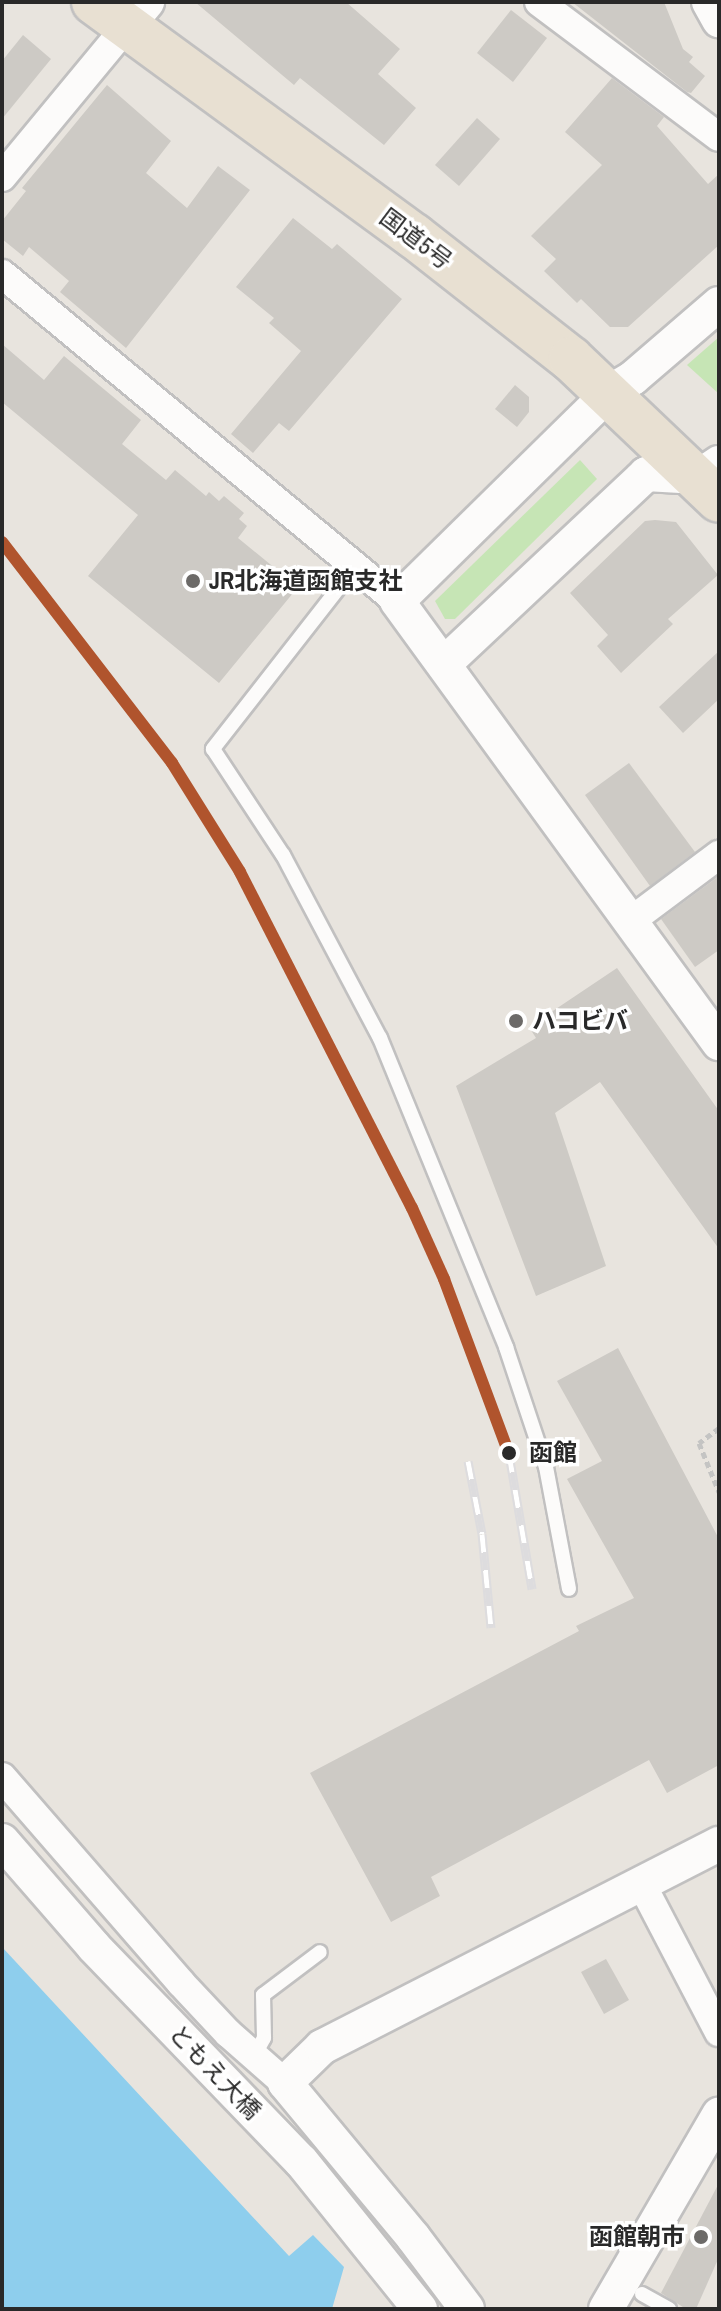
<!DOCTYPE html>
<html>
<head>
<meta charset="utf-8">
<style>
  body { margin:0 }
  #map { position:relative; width:721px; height:2311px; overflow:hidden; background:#e8e4de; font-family:"Archivo Narrow","Noto Sans JP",sans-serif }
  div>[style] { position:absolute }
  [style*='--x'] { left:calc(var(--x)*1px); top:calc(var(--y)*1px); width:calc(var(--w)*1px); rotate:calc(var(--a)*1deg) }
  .green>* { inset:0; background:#c6e5b5 }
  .water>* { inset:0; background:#8eceed }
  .building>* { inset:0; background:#cdcac5 }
  .path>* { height:5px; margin-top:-2.5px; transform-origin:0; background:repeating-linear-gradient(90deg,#c4c4c3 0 6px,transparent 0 10px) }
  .roads { filter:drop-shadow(2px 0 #c1c0c0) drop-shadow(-2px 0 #c1c0c0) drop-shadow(0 2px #c1c0c0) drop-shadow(0 -2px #c1c0c0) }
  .service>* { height:14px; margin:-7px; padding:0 7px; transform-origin:7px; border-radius:7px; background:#fcfbfa }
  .minor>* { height:28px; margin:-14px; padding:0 14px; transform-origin:14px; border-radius:14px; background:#fcfbfa }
  .tertiary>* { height:34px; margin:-17px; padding:0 17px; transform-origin:17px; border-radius:17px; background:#fcfbfa }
  .trunk>* { height:44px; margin:-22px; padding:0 22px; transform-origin:22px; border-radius:22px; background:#e8e0d2 }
  .rail>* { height:9px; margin-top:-4.5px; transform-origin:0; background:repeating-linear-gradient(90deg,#fff 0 18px,#dddcde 0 36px); box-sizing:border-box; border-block:2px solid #dddcde }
  .rail-1>* { height:12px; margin:-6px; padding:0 6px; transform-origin:6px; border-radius:6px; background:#b0542d }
  .dots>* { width:22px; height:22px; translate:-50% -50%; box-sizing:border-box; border:4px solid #fff; border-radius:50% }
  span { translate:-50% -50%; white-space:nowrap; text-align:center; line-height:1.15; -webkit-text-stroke:7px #fff; paint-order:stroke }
  .street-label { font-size:24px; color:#292929 }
  .poi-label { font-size:24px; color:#292929; font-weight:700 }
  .left { translate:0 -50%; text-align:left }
  .right { translate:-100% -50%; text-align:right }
  .stop-label { font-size:24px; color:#292929; font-weight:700 }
  .frame { position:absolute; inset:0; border:4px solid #292929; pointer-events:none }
</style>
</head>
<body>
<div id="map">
  <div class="green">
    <div style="clip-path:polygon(719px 337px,719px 394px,687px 365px)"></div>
    <div style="clip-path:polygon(580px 460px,597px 479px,455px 619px,445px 619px,435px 601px)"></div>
  </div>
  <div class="water">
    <div style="clip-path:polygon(2px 1947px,289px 2256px,313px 2235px,344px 2267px,332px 2309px,2px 2309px)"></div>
  </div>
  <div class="building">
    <div style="clip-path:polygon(195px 2px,346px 2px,400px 49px,378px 74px,416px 108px,384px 145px,300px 78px,294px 85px)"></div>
    <div style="clip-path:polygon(572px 2px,664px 2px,683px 49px,693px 57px,689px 62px,705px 76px,691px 93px,687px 92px)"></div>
    <div style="clip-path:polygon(511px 10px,547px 38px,513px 82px,477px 53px)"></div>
    <div style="clip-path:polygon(23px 35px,51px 59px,2px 119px,2px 61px)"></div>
    <div style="clip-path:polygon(612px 78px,664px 117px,657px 126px,708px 184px,719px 174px,719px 245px,628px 327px,610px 327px,581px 299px,577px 303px,544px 271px,556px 259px,531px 236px,602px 165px,565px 132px)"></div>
    <div style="clip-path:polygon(107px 85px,171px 141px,146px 173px,187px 208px,218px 166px,250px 190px,126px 348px,60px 292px,69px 281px,29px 247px,23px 256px,2px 239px,2px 221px,26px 191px,22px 188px)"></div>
    <div style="clip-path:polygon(477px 118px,500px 139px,459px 186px,435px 165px)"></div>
    <div style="clip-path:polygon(293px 218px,332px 249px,337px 244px,402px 299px,289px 431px,279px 423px,253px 453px,231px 434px,301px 351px,269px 323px,274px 318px,236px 287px)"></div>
    <div style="clip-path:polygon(2px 344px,44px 380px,64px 356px,141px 420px,122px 444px,166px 480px,175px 470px,206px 496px,209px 492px,219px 501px,224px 496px,244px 513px,239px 519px,247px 526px,238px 538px,298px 587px,219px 683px,88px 576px,138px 515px,2px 402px)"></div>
    <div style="clip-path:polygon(515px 385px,529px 397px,529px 412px,517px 427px,495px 409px)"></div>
    <div style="clip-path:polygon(655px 520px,676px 522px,718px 575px,668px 619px,673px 624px,621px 673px,597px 646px,608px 635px,570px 593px,645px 521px)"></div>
    <div style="clip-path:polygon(719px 651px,719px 699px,683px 733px,659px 707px)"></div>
    <div style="clip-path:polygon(629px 763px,695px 852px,650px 886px,585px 795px)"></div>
    <div style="clip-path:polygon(719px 876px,719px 950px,695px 967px,661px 919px)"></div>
    <div style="clip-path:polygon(617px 968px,719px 1111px,719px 1249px,600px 1082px,555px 1113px,606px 1266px,536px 1296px,456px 1086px,536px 1038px,529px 1027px)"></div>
    <div style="clip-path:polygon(618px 1348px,719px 1539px,719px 1765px,667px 1793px,649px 1760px,431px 1877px,440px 1896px,391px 1922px,310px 1773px,579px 1631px,576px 1626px,634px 1598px,567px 1479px,602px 1461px,557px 1381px)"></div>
    <div style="clip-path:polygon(606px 1959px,629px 2000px,604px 2014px,581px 1972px)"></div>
    <div style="clip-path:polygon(719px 2183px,719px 2257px,696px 2309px,686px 2309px,661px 2293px)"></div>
  </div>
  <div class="path">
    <div style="--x:719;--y:1428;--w:25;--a:143"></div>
    <div style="--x:699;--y:1443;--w:53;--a:67.8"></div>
  </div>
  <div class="roads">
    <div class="service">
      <div style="--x:355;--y:567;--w:231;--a:128"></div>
      <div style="--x:213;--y:749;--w:127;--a:56.6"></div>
      <div style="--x:283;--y:855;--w:207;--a:62.1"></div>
      <div style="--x:380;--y:1038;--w:334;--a:67.8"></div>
      <div style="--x:506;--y:1347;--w:126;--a:71.6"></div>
      <div style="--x:546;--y:1467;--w:124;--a:79.3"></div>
      <div style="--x:254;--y:2056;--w:21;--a:-61"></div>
      <div style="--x:264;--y:2038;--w:43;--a:-91.3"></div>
      <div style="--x:263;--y:1995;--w:71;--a:-37"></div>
      <div style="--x:642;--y:2294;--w:31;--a:29"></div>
    </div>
    <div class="minor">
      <div style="--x:539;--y:2;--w:225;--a:36.9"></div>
      <div style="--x:2;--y:177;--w:195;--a:-50.4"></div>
      <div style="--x:2;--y:274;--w:513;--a:39.62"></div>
      <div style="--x:632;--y:920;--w:109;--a:-36.8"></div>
      <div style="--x:2;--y:1777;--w:273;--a:49"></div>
      <div style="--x:181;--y:1983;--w:69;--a:46.8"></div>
      <div style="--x:228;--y:2033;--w:76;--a:41.3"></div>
      <div style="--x:642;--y:1885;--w:166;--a:62.4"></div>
    </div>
    <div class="tertiary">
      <div style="--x:709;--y:2;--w:21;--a:61"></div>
      <div style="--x:126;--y:27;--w:33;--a:-50"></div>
      <div style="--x:719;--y:304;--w:113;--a:139.3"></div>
      <div style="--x:633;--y:378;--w:27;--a:149"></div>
      <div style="--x:610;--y:392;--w:298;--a:135.5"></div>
      <div style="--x:397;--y:601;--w:547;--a:53.93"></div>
      <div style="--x:445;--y:663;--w:276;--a:-43.2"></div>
      <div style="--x:646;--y:474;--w:52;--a:3.3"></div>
      <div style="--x:698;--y:477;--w:25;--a:-34"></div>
      <div style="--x:2;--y:1841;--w:140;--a:49"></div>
      <div style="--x:94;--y:1947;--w:298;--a:46"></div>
      <div style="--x:301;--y:2161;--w:190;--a:51.2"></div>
      <div style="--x:467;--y:2309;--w:90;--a:-126.9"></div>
      <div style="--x:413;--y:2237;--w:200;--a:-129.7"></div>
      <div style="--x:285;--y:2083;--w:52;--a:-44.2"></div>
      <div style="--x:322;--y:2047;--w:446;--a:-27.1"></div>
      <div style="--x:606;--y:2309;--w:225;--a:-59.8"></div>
    </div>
    <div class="trunk">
      <div style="--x:94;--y:2;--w:396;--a:36.2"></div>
      <div style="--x:414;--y:236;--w:199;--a:38.1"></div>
      <div style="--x:571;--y:359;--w:204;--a:43.6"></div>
    </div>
  </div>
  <div class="rail">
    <div style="--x:509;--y:1454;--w:137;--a:80.3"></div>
    <div style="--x:468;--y:1461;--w:74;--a:79.1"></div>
    <div style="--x:482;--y:1534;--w:94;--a:84.5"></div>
  </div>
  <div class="rail-1">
    <div style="--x:2;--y:542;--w:279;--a:52.4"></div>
    <div style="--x:172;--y:763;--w:128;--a:58"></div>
    <div style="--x:240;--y:872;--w:377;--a:62.9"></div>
    <div style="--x:412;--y:1208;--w:78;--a:65.7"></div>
    <div style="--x:444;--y:1279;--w:187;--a:69.6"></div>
  </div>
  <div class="dots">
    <div style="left:193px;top:581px;background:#6c6a68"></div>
    <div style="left:516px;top:1021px;background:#6c6a68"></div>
    <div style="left:509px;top:1453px;background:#292929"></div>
    <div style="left:701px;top:2237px;background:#6c6a68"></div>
  </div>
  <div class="street-label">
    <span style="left:416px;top:239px;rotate:37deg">国道5号</span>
    <span style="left:215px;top:2072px;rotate:46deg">ともえ大橋</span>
  </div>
  <div class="poi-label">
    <span class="left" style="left:209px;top:581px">JR北海道函館支社</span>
    <span class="left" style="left:532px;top:1021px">ハコビバ</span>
    <span class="right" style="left:685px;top:2237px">函館朝市</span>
  </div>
  <div class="stop-label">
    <span class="left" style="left:529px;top:1453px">函館</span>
  </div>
  <div class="frame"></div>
</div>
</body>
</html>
